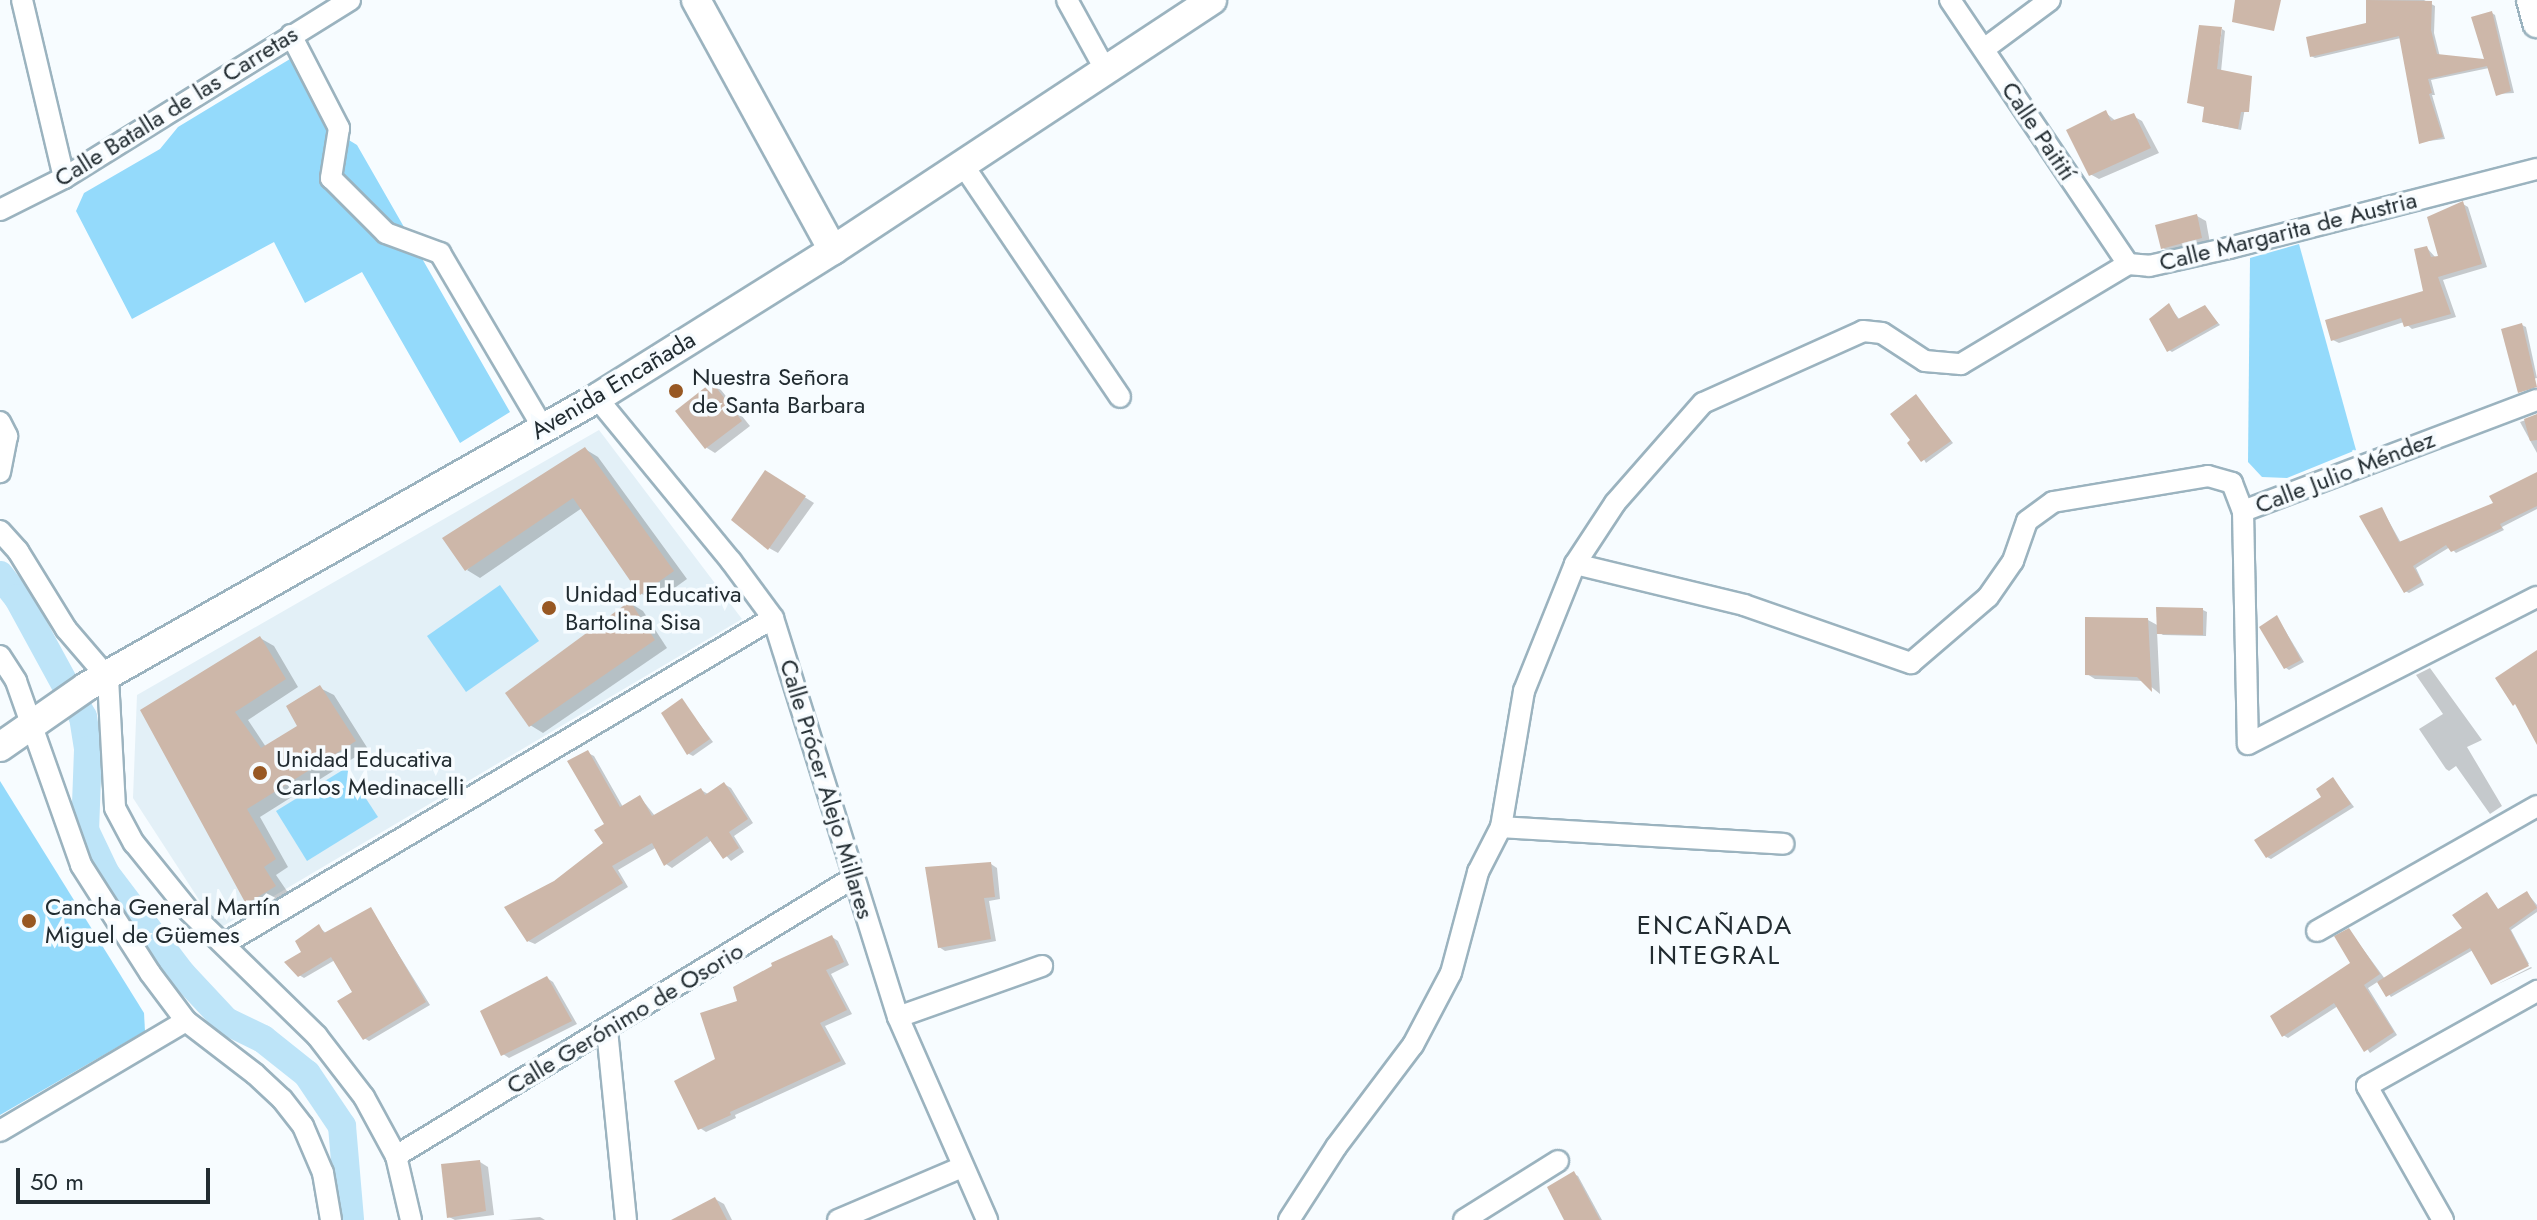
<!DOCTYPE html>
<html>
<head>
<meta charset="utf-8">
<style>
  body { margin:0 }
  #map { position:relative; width:2537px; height:1220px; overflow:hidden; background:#f7fcff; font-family:Jost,sans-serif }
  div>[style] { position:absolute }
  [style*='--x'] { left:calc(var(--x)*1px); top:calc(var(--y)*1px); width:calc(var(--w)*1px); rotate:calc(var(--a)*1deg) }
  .built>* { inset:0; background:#e3f0f7 }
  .green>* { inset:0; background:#94dafb }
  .shadow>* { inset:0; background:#0003 }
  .canal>* { height:28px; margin:-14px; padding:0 14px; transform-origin:14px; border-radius:14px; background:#bde4f8 }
  .building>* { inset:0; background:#cdb7a9 }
  .roads { filter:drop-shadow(2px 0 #9bb3bf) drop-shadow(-2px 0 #9bb3bf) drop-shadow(0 2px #9bb3bf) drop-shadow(0 -2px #9bb3bf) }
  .street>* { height:20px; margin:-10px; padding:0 10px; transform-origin:10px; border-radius:10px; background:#fff }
  .secondary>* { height:28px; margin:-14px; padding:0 14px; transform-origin:14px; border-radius:14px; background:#fff }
  .dots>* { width:22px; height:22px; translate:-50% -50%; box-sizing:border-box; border:4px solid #f7fcff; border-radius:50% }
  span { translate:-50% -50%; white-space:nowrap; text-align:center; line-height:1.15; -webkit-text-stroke:7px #f7fcff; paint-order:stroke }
  .street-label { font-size:24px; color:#222c31 }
  .poi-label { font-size:24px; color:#222c31 }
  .left { translate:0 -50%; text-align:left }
  .neighbourhood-label { font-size:26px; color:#222c31; letter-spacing:2px }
  .scale { position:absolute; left:16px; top:1168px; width:194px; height:36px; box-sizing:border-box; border:4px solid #222c31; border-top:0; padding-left:10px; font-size:24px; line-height:28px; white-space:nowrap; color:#222c31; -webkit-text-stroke:6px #f7fcff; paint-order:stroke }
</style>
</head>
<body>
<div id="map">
  <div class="built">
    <div style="clip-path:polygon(599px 430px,742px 619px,218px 929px,133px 798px,137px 695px)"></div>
  </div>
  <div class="green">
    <div style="clip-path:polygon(290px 59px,329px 128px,357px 145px,510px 412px,460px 443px,362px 272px,305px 303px,274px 242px,132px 319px,76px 211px,84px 193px,160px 149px,178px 127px)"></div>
    <div style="clip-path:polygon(2299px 244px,2356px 450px,2287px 478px,2262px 477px,2248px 462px,2250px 258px)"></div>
    <div style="clip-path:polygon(500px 585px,539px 641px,466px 692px,427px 636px)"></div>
    <div style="clip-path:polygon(346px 768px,378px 817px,307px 861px,276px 811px)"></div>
    <div style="clip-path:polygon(0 781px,144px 1013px,145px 1031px,0 1115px)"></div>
  </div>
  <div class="shadow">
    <div style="clip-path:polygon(2368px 0,2424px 0,2435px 6px,2434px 33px,2440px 57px,2487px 61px,2492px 13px,2495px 15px,2514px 93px,2497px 94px,2489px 68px,2431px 80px,2435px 95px,2432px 95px,2445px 139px,2420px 142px,2401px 38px,2315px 58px,2311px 56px,2368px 25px)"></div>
    <div style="clip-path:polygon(2222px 29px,2225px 31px,2218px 102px,2245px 108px,2241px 130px,2208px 123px)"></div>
    <div style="clip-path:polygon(2106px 113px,2117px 122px,2133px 116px,2142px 121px,2159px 153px,2099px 179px,2090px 174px)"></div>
    <div style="clip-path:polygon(2463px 204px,2468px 207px,2487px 267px,2443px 280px,2456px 317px,2412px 329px,2404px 322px,2339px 343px,2333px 340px,2426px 292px,2427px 248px,2436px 258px,2440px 257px)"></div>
    <div style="clip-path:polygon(2197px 216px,2206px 221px,2210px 243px,2172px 253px,2163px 248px)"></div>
    <div style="clip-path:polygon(2169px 306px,2180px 320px,2205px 308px,2220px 325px,2172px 352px,2169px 350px)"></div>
    <div style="clip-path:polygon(2522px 325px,2526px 327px,2537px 378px,2520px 382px)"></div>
    <div style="clip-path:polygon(712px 385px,721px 390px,750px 426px,715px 453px,707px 448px)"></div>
    <div style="clip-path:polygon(1916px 396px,1953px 443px,1926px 463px,1913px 440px)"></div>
    <div style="clip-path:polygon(2537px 416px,2537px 453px,2520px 422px)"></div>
    <div style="clip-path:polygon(585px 449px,598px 457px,687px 579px,655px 602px,642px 594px,582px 508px,480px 578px,467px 570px)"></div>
    <div style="clip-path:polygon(766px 473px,814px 503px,778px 553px,769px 548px)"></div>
    <div style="clip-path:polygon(2537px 475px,2537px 509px,2502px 527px,2504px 530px,2456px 553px,2450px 547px,2416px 568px,2424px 585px,2409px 593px,2405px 591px,2382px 509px,2401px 543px,2496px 504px)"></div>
    <div style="clip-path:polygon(630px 603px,643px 611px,667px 648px,543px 733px,530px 725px)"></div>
    <div style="clip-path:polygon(2203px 610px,2207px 612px,2206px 636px,2163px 635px,2157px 631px,2160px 694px,2144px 681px,2095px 679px,2087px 674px,2148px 620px,2159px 626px)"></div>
    <div style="clip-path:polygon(2277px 617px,2304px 662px,2289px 670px,2286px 668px)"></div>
    <div style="clip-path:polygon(260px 638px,274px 646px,298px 687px,248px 720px,266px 747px,300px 726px,320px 688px,334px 695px,368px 749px,260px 817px,288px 867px,276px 875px,289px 894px,261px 911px,248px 903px,142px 711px)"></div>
    <div style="clip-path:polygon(2430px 668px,2482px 740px,2467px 747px,2502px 806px,2490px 814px,2456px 766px,2449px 771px,2446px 769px,2419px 729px,2443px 714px,2416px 675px)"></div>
    <div style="clip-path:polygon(682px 701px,713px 742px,693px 756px,689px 754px)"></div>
    <div style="clip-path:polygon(588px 753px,594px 756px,623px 807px,640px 797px,655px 816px,701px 790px,708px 794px,724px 784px,731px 788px,753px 823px,734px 836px,744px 852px,731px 861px,712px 840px,672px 868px,666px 864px,657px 847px,618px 870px,628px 887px,535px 944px,528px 941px,555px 882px,605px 844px,607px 824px)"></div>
    <div style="clip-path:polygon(2333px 779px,2354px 807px,2271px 859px,2267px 857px,2324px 797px)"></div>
    <div style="clip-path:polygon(991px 864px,997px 868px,1000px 899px,989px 901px,996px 941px,945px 951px,939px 947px)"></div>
    <div style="clip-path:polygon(2527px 893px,2537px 905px,2537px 912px,2511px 930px,2529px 964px,2492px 983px,2473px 950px,2391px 997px,2379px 981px,2368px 988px,2397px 1035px,2370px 1053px,2338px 1006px,2288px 1038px,2283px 1035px,2352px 963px,2349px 930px,2385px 979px,2465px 928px,2487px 895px,2499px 911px)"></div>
    <div style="clip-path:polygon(371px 910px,430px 1005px,369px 1041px,364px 1038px,355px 992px,335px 960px,304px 978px,299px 975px,304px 953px,319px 927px,327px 934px)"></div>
    <div style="clip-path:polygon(832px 937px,838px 941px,849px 965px,831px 974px,852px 1014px,825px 1026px,846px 1064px,735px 1115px,736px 1118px,706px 1132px,700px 1128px,717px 1060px)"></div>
    <div style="clip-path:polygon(2531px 967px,2532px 968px,2496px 985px)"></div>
    <div style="clip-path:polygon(547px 978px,553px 982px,577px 1024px,509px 1058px,503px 1054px)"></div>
    <div style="clip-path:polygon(480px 1162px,488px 1167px,494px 1215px,455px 1220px,449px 1217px)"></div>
    <div style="clip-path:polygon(1574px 1174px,1578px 1176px,1602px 1220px,1566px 1220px)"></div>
    <div style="clip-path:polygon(715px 1199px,724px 1204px,732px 1220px,680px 1220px)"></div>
    <div style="clip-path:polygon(540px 1217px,545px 1220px,508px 1220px)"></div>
  </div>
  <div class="canal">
    <div style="--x:0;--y:575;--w:29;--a:52"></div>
    <div style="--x:18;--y:598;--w:136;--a:61.4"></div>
    <div style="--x:83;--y:717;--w:33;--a:81"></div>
    <div style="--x:88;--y:750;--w:80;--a:92.1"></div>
    <div style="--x:85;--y:830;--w:49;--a:64.5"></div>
    <div style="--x:106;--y:874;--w:126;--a:52.8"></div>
    <div style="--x:182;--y:974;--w:64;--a:46.9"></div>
    <div style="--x:226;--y:1021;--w:41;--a:25.9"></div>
    <div style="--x:263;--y:1039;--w:56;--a:38.5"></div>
    <div style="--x:307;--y:1074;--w:63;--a:56.1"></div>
    <div style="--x:342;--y:1126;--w:94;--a:85.1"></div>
  </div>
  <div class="building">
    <div style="clip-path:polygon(2235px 0,2281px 0,2274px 31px,2232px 22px)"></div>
    <div style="clip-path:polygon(2366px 0,2432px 1px,2431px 30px,2437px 54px,2484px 59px,2471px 17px,2492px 11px,2511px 91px,2496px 96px,2487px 66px,2428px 79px,2432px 93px,2429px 94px,2443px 137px,2419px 144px,2399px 36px,2310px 57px,2306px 37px,2366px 23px)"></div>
    <div style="clip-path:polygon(2199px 25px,2222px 27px,2217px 69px,2252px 76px,2249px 112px,2241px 112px,2238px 129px,2202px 122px,2204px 107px,2187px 103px)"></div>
    <div style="clip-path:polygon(2106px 110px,2111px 121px,2134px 113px,2151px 148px,2089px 176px,2066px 130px)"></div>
    <div style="clip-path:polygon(2463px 201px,2482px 264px,2438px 277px,2451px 314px,2404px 327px,2401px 318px,2331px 341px,2325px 320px,2423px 291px,2414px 249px,2427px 246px,2431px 257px,2438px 256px,2427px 217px)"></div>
    <div style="clip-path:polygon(2197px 214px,2202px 238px,2161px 249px,2155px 225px)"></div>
    <div style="clip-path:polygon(2169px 303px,2178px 319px,2205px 305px,2218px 323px,2167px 352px,2149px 319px)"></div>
    <div style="clip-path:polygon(2522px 323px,2537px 387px,2518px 393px,2501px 329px)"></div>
    <div style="clip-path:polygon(712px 382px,742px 421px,705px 449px,675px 411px)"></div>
    <div style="clip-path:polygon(1916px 394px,1951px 441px,1921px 462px,1907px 443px,1910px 440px,1890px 414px)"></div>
    <div style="clip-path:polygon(2537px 414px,2537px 440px,2530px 441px,2524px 419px)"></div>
    <div style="clip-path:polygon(585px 447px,674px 571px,640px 595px,573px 498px,465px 571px,442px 538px)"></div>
    <div style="clip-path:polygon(765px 470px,806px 496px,768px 550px,731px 520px)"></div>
    <div style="clip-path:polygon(2537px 472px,2537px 506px,2500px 524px,2502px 528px,2451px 552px,2446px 545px,2413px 566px,2422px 582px,2404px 593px,2359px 516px,2382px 507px,2399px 542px,2493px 503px,2489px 496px)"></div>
    <div style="clip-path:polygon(630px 601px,655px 640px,529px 727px,505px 693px)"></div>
    <div style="clip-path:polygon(2156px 607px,2203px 608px,2203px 635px,2157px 634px)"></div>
    <div style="clip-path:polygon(2277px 615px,2301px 660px,2284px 669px,2259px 627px)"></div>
    <div style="clip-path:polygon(2085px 617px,2148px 618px,2152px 692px,2137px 677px,2085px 675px)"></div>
    <div style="clip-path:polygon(260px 636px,286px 679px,235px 712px,261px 748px,297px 726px,286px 706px,320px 685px,356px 741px,247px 809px,276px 859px,264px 867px,276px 886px,246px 904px,140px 710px)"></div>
    <div style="clip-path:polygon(2537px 650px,2537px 745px,2515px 704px,2513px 706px,2495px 678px)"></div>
    <div style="clip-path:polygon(682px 698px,710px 739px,687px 755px,661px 713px)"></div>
    <div style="clip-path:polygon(588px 750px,620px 807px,640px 795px,652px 816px,701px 788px,705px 795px,724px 782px,748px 819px,729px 832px,739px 848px,723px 859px,707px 836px,664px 866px,652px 843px,612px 866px,623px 883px,527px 942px,504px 907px,554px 881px,603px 843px,594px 830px,604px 824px,567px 761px)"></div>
    <div style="clip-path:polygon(2333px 777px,2351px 804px,2266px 858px,2254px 840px,2321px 797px,2316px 789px)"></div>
    <div style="clip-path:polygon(991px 862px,995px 897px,984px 898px,991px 939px,938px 948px,925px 867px)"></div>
    <div style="clip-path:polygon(2527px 891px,2537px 908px,2509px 928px,2529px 966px,2491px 985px,2470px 948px,2386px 997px,2377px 982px,2462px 928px,2452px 915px,2487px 892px,2498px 909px)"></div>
    <div style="clip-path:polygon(371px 907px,426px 1002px,363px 1040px,337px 1001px,352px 992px,331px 957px,298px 977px,284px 962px,301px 952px,295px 941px,319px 924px,324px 933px)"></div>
    <div style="clip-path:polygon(2349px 928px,2380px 974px,2364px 985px,2394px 1032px,2364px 1052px,2334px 1003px,2282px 1037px,2270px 1016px,2350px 963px,2334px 936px)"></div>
    <div style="clip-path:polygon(832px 935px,844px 962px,826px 970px,847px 1010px,820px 1023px,841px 1061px,730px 1112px,731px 1115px,698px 1130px,674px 1081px,715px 1059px,700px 1013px,737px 1001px,733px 987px,772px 966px,771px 963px)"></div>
    <div style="clip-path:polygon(547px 976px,572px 1021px,501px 1056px,480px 1011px)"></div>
    <div style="clip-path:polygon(480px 1160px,486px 1211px,447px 1218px,441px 1164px)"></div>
    <div style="clip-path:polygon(1574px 1171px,1600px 1220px,1564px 1220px,1547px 1187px)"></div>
    <div style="clip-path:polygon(715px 1197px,727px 1220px,671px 1220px)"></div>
  </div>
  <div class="roads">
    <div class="street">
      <div style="--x:22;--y:0;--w:183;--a:76.7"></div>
      <div style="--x:1067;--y:0;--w:81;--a:61.2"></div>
      <div style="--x:1950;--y:0;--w:318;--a:56"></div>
      <div style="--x:291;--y:35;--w:105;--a:62.7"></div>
      <div style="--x:339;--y:128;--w:51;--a:99.1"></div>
      <div style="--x:331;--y:178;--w:78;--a:45"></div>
      <div style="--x:386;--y:233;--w:58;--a:20.3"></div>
      <div style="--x:440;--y:253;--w:203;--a:59.5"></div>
      <div style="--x:1984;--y:49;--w:82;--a:-36.6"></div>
      <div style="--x:963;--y:165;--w:280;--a:55.9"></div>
      <div style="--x:0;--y:210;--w:72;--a:-26.6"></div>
      <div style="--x:64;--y:178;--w:337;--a:-31.9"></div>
      <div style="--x:597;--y:398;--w:211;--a:50.6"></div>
      <div style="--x:731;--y:561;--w:71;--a:53.6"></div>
      <div style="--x:773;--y:618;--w:418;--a:72.6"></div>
      <div style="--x:898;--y:1017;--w:222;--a:66.3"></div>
      <div style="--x:0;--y:422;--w:16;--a:63"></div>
      <div style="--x:7;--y:436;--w:37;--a:101"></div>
      <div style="--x:2243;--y:511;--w:233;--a:88.8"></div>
      <div style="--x:2248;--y:744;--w:324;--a:-27"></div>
      <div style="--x:0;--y:531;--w:27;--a:48"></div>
      <div style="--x:18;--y:551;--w:92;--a:58.4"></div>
      <div style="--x:66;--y:629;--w:65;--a:49.4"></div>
      <div style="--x:108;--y:678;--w:130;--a:86.9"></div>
      <div style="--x:115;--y:808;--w:40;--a:62"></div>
      <div style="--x:134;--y:843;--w:87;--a:51"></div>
      <div style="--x:189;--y:911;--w:179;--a:44.3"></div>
      <div style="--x:317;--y:1036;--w:77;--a:52.4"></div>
      <div style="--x:364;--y:1097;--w:67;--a:61.5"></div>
      <div style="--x:396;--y:1156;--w:66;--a:76.8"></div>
      <div style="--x:1575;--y:564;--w:174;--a:13.6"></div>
      <div style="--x:1744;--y:605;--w:177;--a:19.2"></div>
      <div style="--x:1911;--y:663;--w:101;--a:-40.6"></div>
      <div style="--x:1988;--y:597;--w:44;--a:-55.2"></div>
      <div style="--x:2013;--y:561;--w:42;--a:-70.7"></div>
      <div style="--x:2027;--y:521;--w:32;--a:-36"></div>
      <div style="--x:2053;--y:502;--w:157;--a:-9.5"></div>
      <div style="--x:2208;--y:476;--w:25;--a:16"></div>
      <div style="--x:2232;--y:483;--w:30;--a:69"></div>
      <div style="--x:2243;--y:511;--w:314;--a:-20.7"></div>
      <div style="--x:0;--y:656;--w:30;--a:57"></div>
      <div style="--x:16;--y:681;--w:195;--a:70.5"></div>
      <div style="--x:81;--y:865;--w:128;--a:57.4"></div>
      <div style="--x:150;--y:973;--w:60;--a:53.1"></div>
      <div style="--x:186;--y:1021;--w:87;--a:37.5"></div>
      <div style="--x:255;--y:1074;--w:37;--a:43"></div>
      <div style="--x:282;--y:1099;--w:34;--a:52"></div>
      <div style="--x:303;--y:1126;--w:51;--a:66.9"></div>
      <div style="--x:323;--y:1173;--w:48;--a:80.3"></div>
      <div style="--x:1501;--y:827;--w:283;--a:3.4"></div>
      <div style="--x:2317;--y:931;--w:253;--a:-29.6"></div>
      <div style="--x:224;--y:944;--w:638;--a:-30.7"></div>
      <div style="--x:898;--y:1017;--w:153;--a:-19.5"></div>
      <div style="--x:607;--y:1030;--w:191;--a:84.3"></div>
      <div style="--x:0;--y:1131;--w:216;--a:-30.6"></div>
      <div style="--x:396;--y:1156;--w:535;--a:-31.31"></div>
      <div style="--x:838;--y:1220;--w:135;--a:-23.1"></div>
      <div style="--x:1289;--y:1220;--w:87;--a:-57.2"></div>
      <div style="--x:1336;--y:1147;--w:128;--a:-53"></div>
      <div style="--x:1413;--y:1045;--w:81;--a:-62.2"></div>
      <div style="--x:1451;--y:973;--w:105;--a:-75"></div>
      <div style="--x:1478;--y:872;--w:51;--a:-62.9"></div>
      <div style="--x:1501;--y:827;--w:138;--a:-80.4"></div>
      <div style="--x:1524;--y:691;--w:137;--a:-68.1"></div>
      <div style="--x:1575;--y:564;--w:73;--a:-56.7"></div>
      <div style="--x:1615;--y:503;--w:133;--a:-48.7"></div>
      <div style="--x:1703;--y:403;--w:175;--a:-24.2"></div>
      <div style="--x:1863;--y:331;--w:19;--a:6"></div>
      <div style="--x:1882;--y:333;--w:51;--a:33.1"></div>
      <div style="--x:1925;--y:361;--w:36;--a:5"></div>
      <div style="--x:1961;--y:364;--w:195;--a:-30.9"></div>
      <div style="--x:2128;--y:264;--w:21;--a:5"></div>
      <div style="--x:2149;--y:266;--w:82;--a:-12.7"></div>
      <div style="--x:2229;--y:248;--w:318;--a:-14.4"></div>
      <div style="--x:1464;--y:1220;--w:111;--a:-32.1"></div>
      <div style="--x:2443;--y:1220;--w:154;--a:-119.6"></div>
      <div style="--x:2367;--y:1086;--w:195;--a:-29.2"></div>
    </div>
    <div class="secondary">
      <div style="--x:696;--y:0;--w:285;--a:61.3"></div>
      <div style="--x:2531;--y:0;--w:24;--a:75"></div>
      <div style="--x:0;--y:747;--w:105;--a:-34.9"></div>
      <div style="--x:86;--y:687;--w:587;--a:-29.49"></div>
      <div style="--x:597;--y:398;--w:279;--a:-32.1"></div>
      <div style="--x:833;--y:250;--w:454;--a:-33.4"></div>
    </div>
  </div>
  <div class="dots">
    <div style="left:676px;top:391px;background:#985823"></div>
    <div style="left:549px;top:608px;background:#985823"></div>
    <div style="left:260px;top:773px;background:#985823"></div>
    <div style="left:29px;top:921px;background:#985823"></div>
  </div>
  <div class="street-label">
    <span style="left:176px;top:106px;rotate:-32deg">Calle Batalla de las Carretas</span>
    <span style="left:2039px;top:131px;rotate:56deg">Calle Paitití</span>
    <span style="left:2288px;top:231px;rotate:-14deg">Calle Margarita de Austria</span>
    <span style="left:613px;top:385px;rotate:-31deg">Avenida Encañada</span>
    <span style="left:2345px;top:472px;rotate:-21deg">Calle Julio Méndez</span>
    <span style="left:827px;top:789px;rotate:73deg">Calle Prócer Alejo Millares</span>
    <span style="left:625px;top:1018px;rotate:-31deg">Calle Gerónimo de Osorio</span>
  </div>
  <div class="poi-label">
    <span class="left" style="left:692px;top:391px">Nuestra Señora<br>de Santa Barbara</span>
    <span class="left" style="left:565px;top:608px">Unidad Educativa<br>Bartolina Sisa</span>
    <span class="left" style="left:276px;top:773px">Unidad Educativa<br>Carlos Medinacelli</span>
    <span class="left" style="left:45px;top:921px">Cancha General Martín<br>Miguel de Güemes</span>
  </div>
  <div class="neighbourhood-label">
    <span style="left:1715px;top:941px">ENCAÑADA<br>INTEGRAL</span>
  </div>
  <div class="scale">50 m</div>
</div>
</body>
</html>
